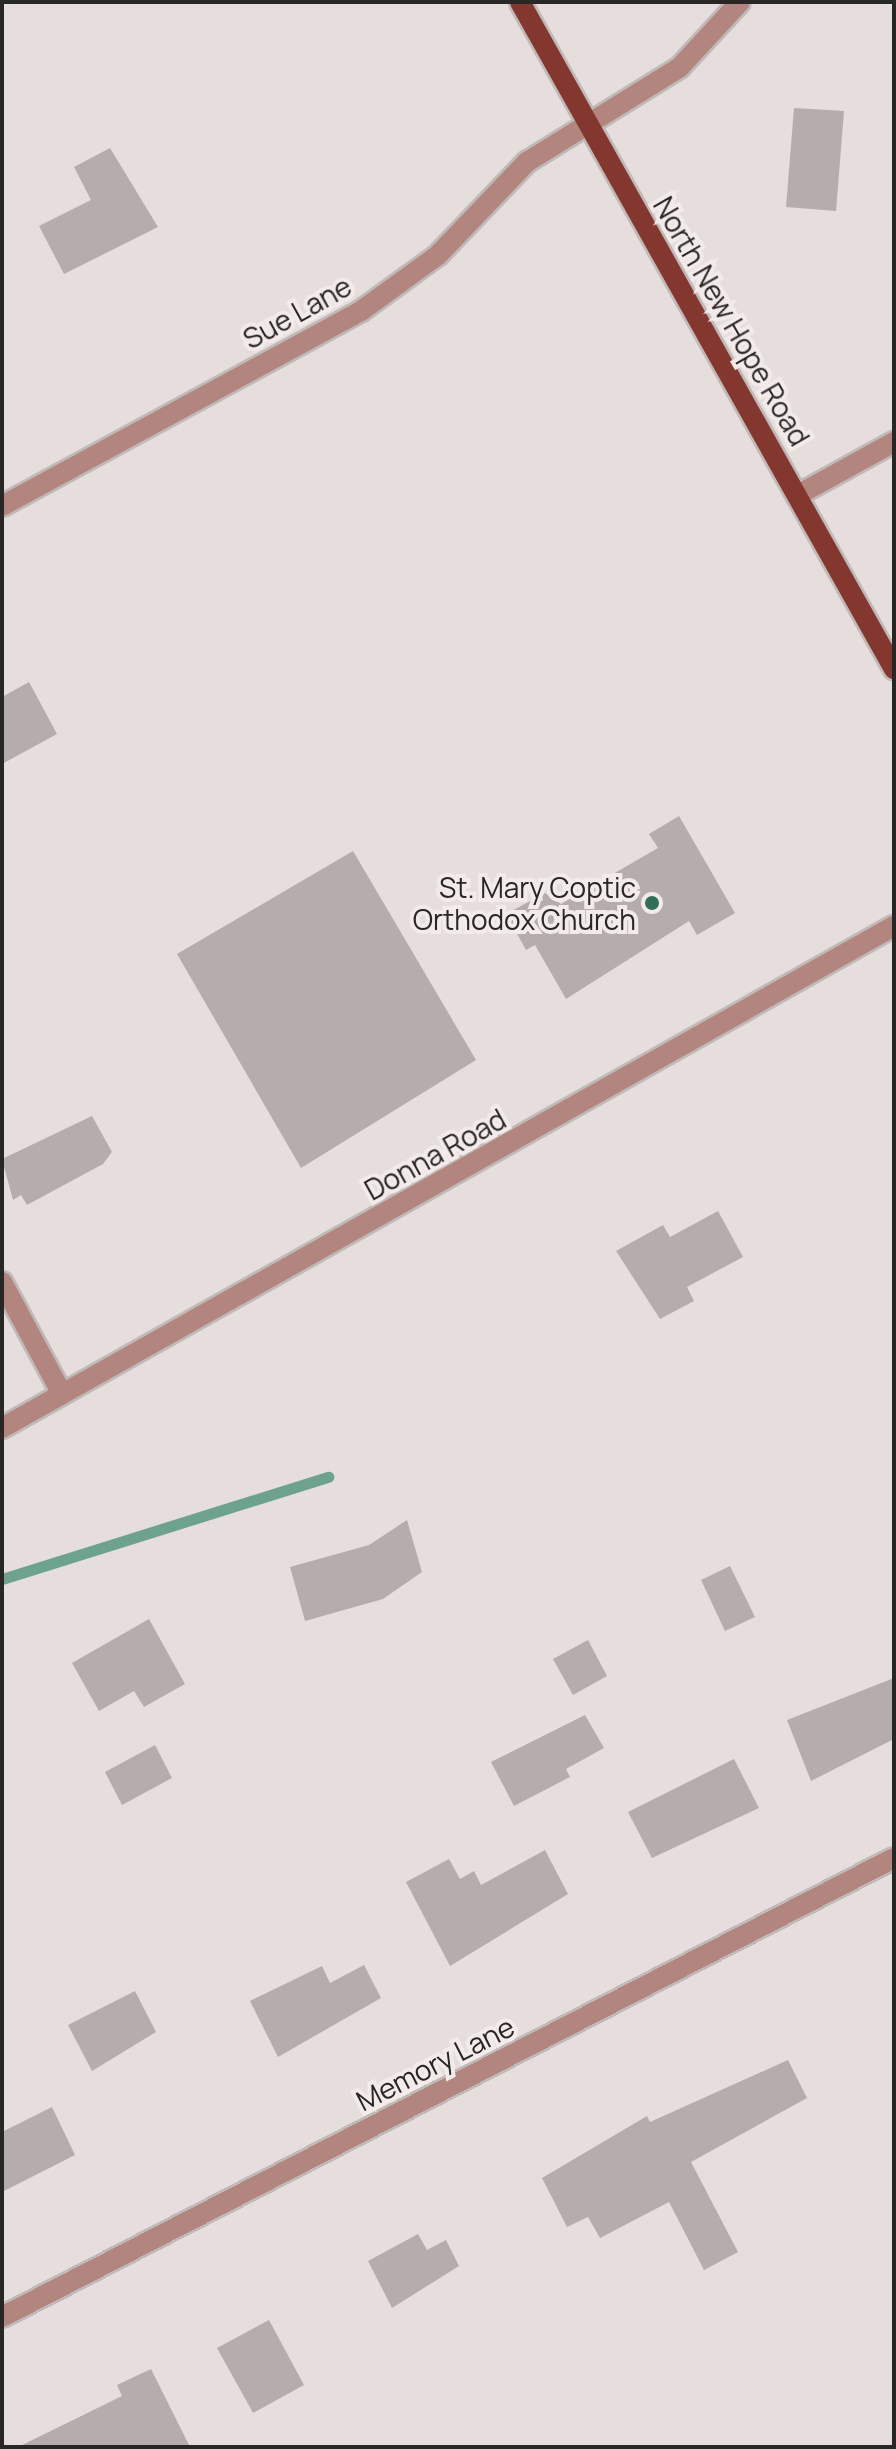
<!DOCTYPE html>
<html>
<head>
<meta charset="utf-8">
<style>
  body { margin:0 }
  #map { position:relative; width:896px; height:2449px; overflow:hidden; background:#e6dedc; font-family:Manrope,sans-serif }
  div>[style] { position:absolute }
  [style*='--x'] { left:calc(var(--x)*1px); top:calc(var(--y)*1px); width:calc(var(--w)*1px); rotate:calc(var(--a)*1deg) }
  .stream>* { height:11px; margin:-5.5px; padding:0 5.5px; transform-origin:5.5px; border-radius:5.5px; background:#6ca28e }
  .building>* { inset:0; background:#b5adac }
  .roads { filter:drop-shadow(2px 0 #c0b9b8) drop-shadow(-2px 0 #c0b9b8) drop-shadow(0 2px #c0b9b8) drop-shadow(0 -2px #c0b9b8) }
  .lane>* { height:20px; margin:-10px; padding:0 10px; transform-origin:10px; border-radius:10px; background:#b2857e }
  .street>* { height:20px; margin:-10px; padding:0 10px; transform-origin:10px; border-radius:10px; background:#b2857e }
  .primary>* { height:20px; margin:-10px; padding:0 10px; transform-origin:10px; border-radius:10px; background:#83372e }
  .dots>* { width:22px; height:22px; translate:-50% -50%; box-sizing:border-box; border:4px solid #f3ebe9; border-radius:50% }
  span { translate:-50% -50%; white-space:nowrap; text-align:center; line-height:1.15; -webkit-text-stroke:8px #f3ebe9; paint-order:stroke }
  .street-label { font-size:28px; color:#292626 }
  .poi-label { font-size:28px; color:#292626 }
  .right { translate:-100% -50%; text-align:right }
  .frame { position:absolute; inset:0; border:4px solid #292626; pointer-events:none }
</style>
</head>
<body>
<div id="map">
  <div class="stream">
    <div style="--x:2;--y:1579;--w:342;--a:-17.4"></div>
  </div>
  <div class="building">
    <div style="clip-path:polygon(794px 108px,844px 111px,836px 211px,786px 207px)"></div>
    <div style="clip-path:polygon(110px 148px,158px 227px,64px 274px,39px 226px,91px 200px,74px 167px)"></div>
    <div style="clip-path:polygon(29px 682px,57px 734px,2px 764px,2px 697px)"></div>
    <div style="clip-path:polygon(679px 816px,735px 913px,697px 935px,689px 921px,566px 999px,535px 945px,526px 950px,506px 914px,545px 893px,561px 904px,658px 848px,649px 834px)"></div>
    <div style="clip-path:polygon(353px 851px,476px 1060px,301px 1168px,177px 954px)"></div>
    <div style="clip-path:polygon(92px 1116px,112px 1152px,103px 1164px,27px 1205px,21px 1195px,13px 1200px,2px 1159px)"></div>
    <div style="clip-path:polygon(718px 1211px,743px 1257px,687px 1287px,694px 1301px,660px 1319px,616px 1251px,663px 1225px,670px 1237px)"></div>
    <div style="clip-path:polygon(407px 1520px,422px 1572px,383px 1599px,305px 1621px,290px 1567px,369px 1545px)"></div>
    <div style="clip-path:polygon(730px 1566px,755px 1617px,725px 1631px,701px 1580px)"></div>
    <div style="clip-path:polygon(149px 1619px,185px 1684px,144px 1707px,134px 1691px,99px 1711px,72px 1663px)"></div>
    <div style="clip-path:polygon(588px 1640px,607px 1676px,573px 1695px,553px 1659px)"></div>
    <div style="clip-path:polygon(894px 1678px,894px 1739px,811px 1781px,787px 1720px)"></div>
    <div style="clip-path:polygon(585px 1715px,604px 1748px,566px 1769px,570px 1777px,514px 1806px,491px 1762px)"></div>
    <div style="clip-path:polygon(155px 1745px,172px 1778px,122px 1805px,105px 1772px)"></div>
    <div style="clip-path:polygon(734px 1759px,759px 1808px,652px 1858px,628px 1812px)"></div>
    <div style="clip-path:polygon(545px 1850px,568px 1894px,450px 1966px,406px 1882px,449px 1859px,460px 1879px,474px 1871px,481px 1885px)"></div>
    <div style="clip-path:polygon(364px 1965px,381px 1998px,278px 2057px,250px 2001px,322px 1966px,330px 1983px)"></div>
    <div style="clip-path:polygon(135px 1991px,156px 2032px,92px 2071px,68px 2025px)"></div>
    <div style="clip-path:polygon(788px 2060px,807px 2098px,691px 2162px,738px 2252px,704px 2270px,669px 2202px,600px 2238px,588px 2217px,567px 2227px,542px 2178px,647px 2116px,650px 2122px)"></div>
    <div style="clip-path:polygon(52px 2107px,75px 2155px,2px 2192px,2px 2132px)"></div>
    <div style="clip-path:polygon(418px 2234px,427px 2250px,446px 2240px,459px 2266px,392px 2308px,368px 2261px)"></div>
    <div style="clip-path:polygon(269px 2320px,304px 2385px,253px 2413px,217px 2348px)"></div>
    <div style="clip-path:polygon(151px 2369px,190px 2447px,18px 2447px,122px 2396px,117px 2385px)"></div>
  </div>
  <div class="roads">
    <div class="lane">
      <div style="--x:798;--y:495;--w:110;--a:-28.9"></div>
      <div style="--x:2;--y:1282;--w:127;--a:61.8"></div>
    </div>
    <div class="street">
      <div style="--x:2;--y:506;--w:409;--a:-28.5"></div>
      <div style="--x:361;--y:311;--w:95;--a:-36"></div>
      <div style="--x:438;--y:255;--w:129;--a:-46.3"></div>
      <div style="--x:527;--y:162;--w:180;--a:-31.8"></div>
      <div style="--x:680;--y:67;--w:88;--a:-47.3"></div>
      <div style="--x:2;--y:1428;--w:1024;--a:-29.37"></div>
      <div style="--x:2;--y:2317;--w:1003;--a:-27.23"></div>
    </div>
    <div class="primary">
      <div style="--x:520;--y:2;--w:765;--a:60.72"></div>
    </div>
  </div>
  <div class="dots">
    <div style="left:652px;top:903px;background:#326f5a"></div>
  </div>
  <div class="street-label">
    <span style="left:297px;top:312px;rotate:-29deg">Sue Lane</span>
    <span style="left:732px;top:321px;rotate:60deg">North New Hope Road</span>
    <span style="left:435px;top:1154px;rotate:-29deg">Donna Road</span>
    <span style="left:435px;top:2063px;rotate:-27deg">Memory Lane</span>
  </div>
  <div class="poi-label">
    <span class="right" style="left:636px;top:903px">St. Mary Coptic<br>Orthodox Church</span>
  </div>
  <div class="frame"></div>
</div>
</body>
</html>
